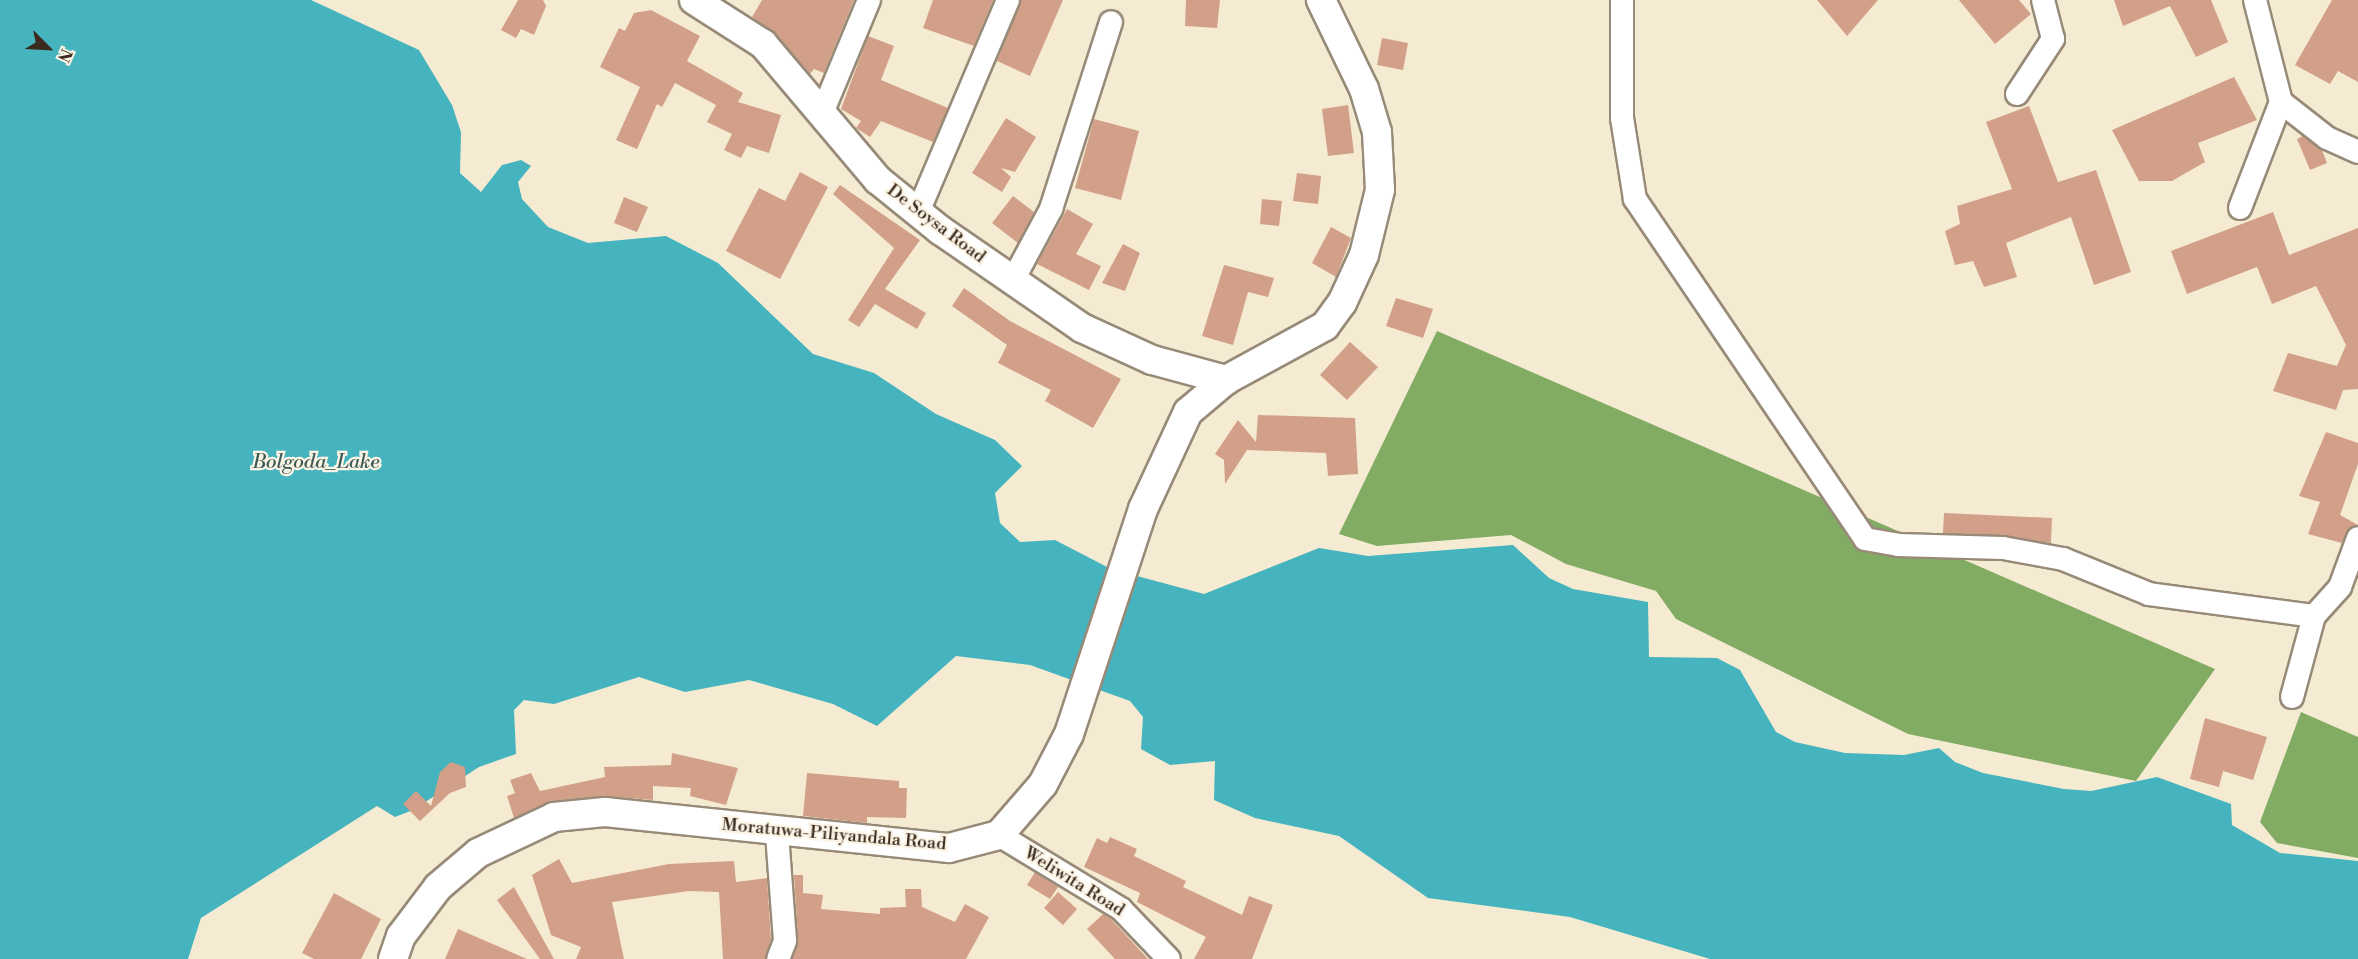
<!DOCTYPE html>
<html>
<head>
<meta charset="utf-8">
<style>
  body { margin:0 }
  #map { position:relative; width:2358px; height:959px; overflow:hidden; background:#f5ebd2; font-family:"Libre Bodoni",serif }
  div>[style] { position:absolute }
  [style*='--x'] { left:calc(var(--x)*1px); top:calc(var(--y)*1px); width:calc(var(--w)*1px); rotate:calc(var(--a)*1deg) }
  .forest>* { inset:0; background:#82ac64 }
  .water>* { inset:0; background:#45b4be }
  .building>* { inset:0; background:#d2a088 }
  .roads { filter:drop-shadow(2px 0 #988a78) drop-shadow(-2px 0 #988a78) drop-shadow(0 2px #988a78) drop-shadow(0 -2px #988a78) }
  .minor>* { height:22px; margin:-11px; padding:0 11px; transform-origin:11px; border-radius:11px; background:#fff }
  .major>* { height:28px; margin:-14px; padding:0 14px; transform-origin:14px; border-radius:14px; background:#fff }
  span { translate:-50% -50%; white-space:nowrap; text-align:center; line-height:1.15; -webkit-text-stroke:4.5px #fcf5e5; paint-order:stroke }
  .street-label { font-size:18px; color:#3b2a1e }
  .water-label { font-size:20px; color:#3e5a56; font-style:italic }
  .north { position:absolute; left:18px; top:18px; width:60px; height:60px; -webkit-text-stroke:4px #fcf5e5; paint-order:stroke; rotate:114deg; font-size:16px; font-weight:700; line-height:24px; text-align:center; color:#3b2a1e }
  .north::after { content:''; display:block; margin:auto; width:21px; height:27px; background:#3b2a1e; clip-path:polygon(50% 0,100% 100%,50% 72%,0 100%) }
</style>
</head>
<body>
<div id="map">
  <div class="forest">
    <div style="clip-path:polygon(1437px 331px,1806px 491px,2215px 669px,2136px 781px,1908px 734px,1676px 619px,1656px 591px,1566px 564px,1511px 535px,1377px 546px,1339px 534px)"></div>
    <div style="clip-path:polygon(2301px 712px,2358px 737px,2358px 858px,2277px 843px,2260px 822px)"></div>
  </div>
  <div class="water">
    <div style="clip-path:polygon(0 0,311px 0,419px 50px,452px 105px,461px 132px,460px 173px,481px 192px,502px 165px,521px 160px,531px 166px,518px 182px,522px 199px,548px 227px,588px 243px,666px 236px,718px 263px,813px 354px,874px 373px,936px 414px,995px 440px,1022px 466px,995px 493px,1000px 523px,1020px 542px,1055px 540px,1111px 569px,1204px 594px,1319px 548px,1368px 556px,1513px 545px,1549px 578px,1573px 589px,1648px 602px,1649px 657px,1717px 658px,1740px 670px,1776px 732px,1795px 742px,1845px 753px,1904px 755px,1939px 748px,1955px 762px,1983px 773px,2064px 789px,2091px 791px,2157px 777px,2231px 804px,2232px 825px,2280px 853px,2358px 861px,2358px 959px,1710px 959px,1570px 917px,1428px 898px,1339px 836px,1255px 818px,1214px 800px,1215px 761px,1170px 765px,1141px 749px,1143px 717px,1130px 701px,1030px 665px,956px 656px,877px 726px,833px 704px,749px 680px,685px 692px,639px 677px,554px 704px,524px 700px,514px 710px,516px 754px,479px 767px,413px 810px,395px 817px,377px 806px,201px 918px,188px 959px,0 959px)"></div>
  </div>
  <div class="building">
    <div style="clip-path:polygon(518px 0,543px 0,546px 6px,534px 35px,521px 29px,516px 38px,501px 30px)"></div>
    <div style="clip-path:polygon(762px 0,854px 0,824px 73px,814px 69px,810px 74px,775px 33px,752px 17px)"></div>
    <div style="clip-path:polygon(933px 0,993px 0,974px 46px,923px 28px)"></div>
    <div style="clip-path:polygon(1021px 0,1063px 0,1030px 76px,997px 61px)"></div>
    <div style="clip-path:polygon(1186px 0,1220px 0,1217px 28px,1185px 26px)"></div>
    <div style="clip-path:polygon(1817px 0,1878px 0,1847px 36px)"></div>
    <div style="clip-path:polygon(1959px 0,2019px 0,2031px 14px,1995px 44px)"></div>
    <div style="clip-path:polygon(2114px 0,2211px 0,2228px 42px,2196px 57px,2170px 6px,2123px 26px)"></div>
    <div style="clip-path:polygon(2332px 0,2358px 0,2358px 82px,2338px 71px,2330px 84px,2295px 65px)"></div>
    <div style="clip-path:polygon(651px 10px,700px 36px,687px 61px,743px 93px,738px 102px,781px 115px,769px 153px,747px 146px,741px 158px,724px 150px,732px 134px,707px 122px,716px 105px,675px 83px,662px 107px,657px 104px,637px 149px,616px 140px,640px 87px,600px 67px,619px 28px,625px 31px,634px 13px)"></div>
    <div style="clip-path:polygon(868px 36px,894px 46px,881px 80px,948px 108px,933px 142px,881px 121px,870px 137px,856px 128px,861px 121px,841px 109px)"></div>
    <div style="clip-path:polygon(1382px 38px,1408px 43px,1403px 70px,1377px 65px)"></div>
    <div style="clip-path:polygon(2234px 77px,2257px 120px,2198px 143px,2205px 162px,2172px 181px,2139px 181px,2112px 130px)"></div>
    <div style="clip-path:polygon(1348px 105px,1354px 153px,1328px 156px,1322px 109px)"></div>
    <div style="clip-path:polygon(2029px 106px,2058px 182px,2096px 170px,2131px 272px,2094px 285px,2071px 217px,2006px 243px,2017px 277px,1984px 287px,1973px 261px,1955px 265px,1945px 231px,1960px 224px,1957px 206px,2012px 189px,1986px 122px)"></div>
    <div style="clip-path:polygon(1006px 118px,1036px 137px,1015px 172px,1001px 168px,1011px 177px,1002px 192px,972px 173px)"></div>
    <div style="clip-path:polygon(1094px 119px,1139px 131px,1121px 200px,1075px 188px)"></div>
    <div style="clip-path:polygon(2303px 136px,2322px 150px,2327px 163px,2310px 170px,2297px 139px)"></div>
    <div style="clip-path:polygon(800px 172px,828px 187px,780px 279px,726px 251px,759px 188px,785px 201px)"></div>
    <div style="clip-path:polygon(1297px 173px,1321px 176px,1318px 204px,1293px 201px)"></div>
    <div style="clip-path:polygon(840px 185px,920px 240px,885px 289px,926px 313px,917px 329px,875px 304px,859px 327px,848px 320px,894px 248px,833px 194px)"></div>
    <div style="clip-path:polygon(1013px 196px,1034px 212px,1018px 243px,992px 223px)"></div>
    <div style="clip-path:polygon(624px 197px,648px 207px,637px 232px,614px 223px)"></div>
    <div style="clip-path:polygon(1262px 199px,1282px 201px,1279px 226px,1260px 224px)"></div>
    <div style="clip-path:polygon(1067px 209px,1093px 224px,1076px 254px,1101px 266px,1089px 290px,1037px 264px)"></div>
    <div style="clip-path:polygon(2273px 212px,2289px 255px,2358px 228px,2358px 389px,2343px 390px,2336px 410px,2273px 391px,2288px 353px,2337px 366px,2346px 345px,2316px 286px,2272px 304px,2257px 267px,2187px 294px,2171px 251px)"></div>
    <div style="clip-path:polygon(1331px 227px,1351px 238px,1336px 277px,1312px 263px)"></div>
    <div style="clip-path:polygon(1123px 244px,1140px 253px,1125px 291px,1102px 283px)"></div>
    <div style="clip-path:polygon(1224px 265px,1274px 278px,1268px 297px,1248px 292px,1233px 345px,1202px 336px)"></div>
    <div style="clip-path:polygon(964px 288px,1010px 321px,1121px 379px,1093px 428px,1045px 401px,1051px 390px,998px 363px,1007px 345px,952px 306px)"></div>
    <div style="clip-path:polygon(1396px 298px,1433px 309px,1423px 338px,1386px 326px)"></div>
    <div style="clip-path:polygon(1350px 342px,1378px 367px,1347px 400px,1320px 375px)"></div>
    <div style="clip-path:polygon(1258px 415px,1355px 418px,1358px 474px,1328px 476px,1326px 453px,1247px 450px,1225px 484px,1224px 460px,1215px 454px,1238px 420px,1256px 442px)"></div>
    <div style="clip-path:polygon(2326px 432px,2358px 443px,2358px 464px,2340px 515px,2358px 525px,2349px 528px,2342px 543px,2308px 534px,2320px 502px,2299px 496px)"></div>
    <div style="clip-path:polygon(1944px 513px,2052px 518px,2051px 543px,1943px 533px)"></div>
    <div style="clip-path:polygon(2205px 718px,2267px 737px,2253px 780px,2223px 771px,2219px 787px,2190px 779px)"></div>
    <div style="clip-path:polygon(672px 753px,738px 768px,726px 805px,690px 796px,691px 788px,653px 786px,653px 800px,604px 796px,552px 801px,514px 818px,507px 796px,515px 793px,510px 780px,531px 773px,540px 791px,605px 777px,604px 767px,671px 765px)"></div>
    <div style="clip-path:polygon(451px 762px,465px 767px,466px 787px,450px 793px,420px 821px,403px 804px,416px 791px,431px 806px,440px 772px)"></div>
    <div style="clip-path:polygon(807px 773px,899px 781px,899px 788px,907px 788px,906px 818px,867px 817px,867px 823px,803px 816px)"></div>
    <div style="clip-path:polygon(1110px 837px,1137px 849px,1134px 856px,1186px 881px,1183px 887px,1242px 915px,1249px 896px,1273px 905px,1252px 959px,1194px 959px,1206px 937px,1137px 902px,1140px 893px,1084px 867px,1097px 838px,1107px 843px)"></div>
    <div style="clip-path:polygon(559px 859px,572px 883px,669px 864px,734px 861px,736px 882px,767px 878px,771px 939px,765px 959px,723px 959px,719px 892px,689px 891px,612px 902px,624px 959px,576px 959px,581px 947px,551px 935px,532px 875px)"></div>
    <div style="clip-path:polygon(1035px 872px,1058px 887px,1050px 899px,1027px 885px)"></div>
    <div style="clip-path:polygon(794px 875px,803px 875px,803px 893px,823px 895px,821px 909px,880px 914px,880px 908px,906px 907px,905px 889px,921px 889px,922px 907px,955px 922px,965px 904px,989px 917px,966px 959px,792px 959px,798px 940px)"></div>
    <div style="clip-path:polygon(514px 887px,554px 959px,540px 959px,497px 900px)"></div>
    <div style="clip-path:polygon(1058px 892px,1077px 909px,1063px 925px,1044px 908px)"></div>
    <div style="clip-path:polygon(334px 893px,381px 919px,361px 959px,314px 959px,302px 953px)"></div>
    <div style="clip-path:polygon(1103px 914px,1111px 919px,1148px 959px,1115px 959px,1087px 929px)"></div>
    <div style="clip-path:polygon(458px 929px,527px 959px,445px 959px)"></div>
  </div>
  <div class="roads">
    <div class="minor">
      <div style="--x:1622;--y:0;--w:118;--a:90"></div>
      <div style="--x:1622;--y:118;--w:82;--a:80.9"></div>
      <div style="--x:1635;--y:199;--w:410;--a:55.9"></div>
      <div style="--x:1865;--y:539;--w:34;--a:10"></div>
      <div style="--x:1898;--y:545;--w:105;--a:1.6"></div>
      <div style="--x:2003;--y:548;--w:61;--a:10.4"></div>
      <div style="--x:2063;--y:559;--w:93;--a:22.1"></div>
      <div style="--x:2149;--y:594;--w:166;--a:7.6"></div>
      <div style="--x:2255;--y:0;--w:105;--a:75.7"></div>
      <div style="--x:2281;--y:102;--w:58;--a:38"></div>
      <div style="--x:2327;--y:138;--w:34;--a:24"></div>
      <div style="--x:2017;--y:94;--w:66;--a:-56.8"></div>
      <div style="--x:2053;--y:39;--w:40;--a:-104.4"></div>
      <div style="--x:822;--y:113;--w:122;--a:-67.4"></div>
      <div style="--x:2240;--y:208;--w:114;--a:-68.9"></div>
      <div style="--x:918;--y:212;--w:230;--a:-67"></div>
      <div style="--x:1013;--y:280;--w:81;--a:-61.8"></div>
      <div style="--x:1051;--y:209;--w:196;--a:-72.2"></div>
      <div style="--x:2292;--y:697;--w:84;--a:-74.8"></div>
      <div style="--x:2314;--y:616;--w:39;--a:-48"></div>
      <div style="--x:2340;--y:587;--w:52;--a:-69.8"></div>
      <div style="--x:777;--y:834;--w:107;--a:85.7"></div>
      <div style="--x:785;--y:941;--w:19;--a:111"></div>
      <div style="--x:999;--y:835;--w:143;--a:31.2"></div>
      <div style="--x:1121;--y:909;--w:69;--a:46.2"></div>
    </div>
    <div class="major">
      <div style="--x:694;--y:0;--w:82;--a:32.5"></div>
      <div style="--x:763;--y:44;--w:178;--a:49.8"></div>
      <div style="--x:878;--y:180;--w:80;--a:38.9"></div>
      <div style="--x:940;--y:230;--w:173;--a:34.6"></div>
      <div style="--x:1082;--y:328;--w:77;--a:24.6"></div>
      <div style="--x:1152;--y:360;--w:77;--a:15.1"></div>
      <div style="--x:393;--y:959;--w:24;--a:-71"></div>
      <div style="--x:401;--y:936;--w:61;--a:-52.9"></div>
      <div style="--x:438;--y:887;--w:52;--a:-40.4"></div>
      <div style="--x:478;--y:853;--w:84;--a:-25.3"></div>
      <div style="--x:554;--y:817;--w:51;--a:-5.6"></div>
      <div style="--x:605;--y:812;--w:346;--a:6"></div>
      <div style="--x:949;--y:848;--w:52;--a:-14.6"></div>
      <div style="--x:999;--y:835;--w:67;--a:-49.2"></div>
      <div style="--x:1043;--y:784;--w:56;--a:-62.5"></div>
      <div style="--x:1069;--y:734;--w:237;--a:-71.8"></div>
      <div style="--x:1143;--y:509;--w:107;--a:-65.1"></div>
      <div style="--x:1188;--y:412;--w:50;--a:-40.1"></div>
      <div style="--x:1226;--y:380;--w:113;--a:-28.6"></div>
      <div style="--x:1325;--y:326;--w:29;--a:-54"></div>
      <div style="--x:1342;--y:303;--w:53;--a:-65.4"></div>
      <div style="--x:1364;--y:255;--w:67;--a:-76.2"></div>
      <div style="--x:1380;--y:190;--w:58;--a:-93"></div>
      <div style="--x:1377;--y:132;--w:45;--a:-106.8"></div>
      <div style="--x:1364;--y:89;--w:99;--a:-115.8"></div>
    </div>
  </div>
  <div class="street-label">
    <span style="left:936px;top:224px;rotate:37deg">De Soysa Road</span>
    <span style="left:834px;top:835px;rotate:5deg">Moratuwa-Piliyandala Road</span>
    <span style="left:1074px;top:882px;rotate:32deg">Weliwita Road</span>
  </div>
  <div class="water-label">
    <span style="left:316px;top:462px">Bolgoda_Lake</span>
  </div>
  <div class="north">N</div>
</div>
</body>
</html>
